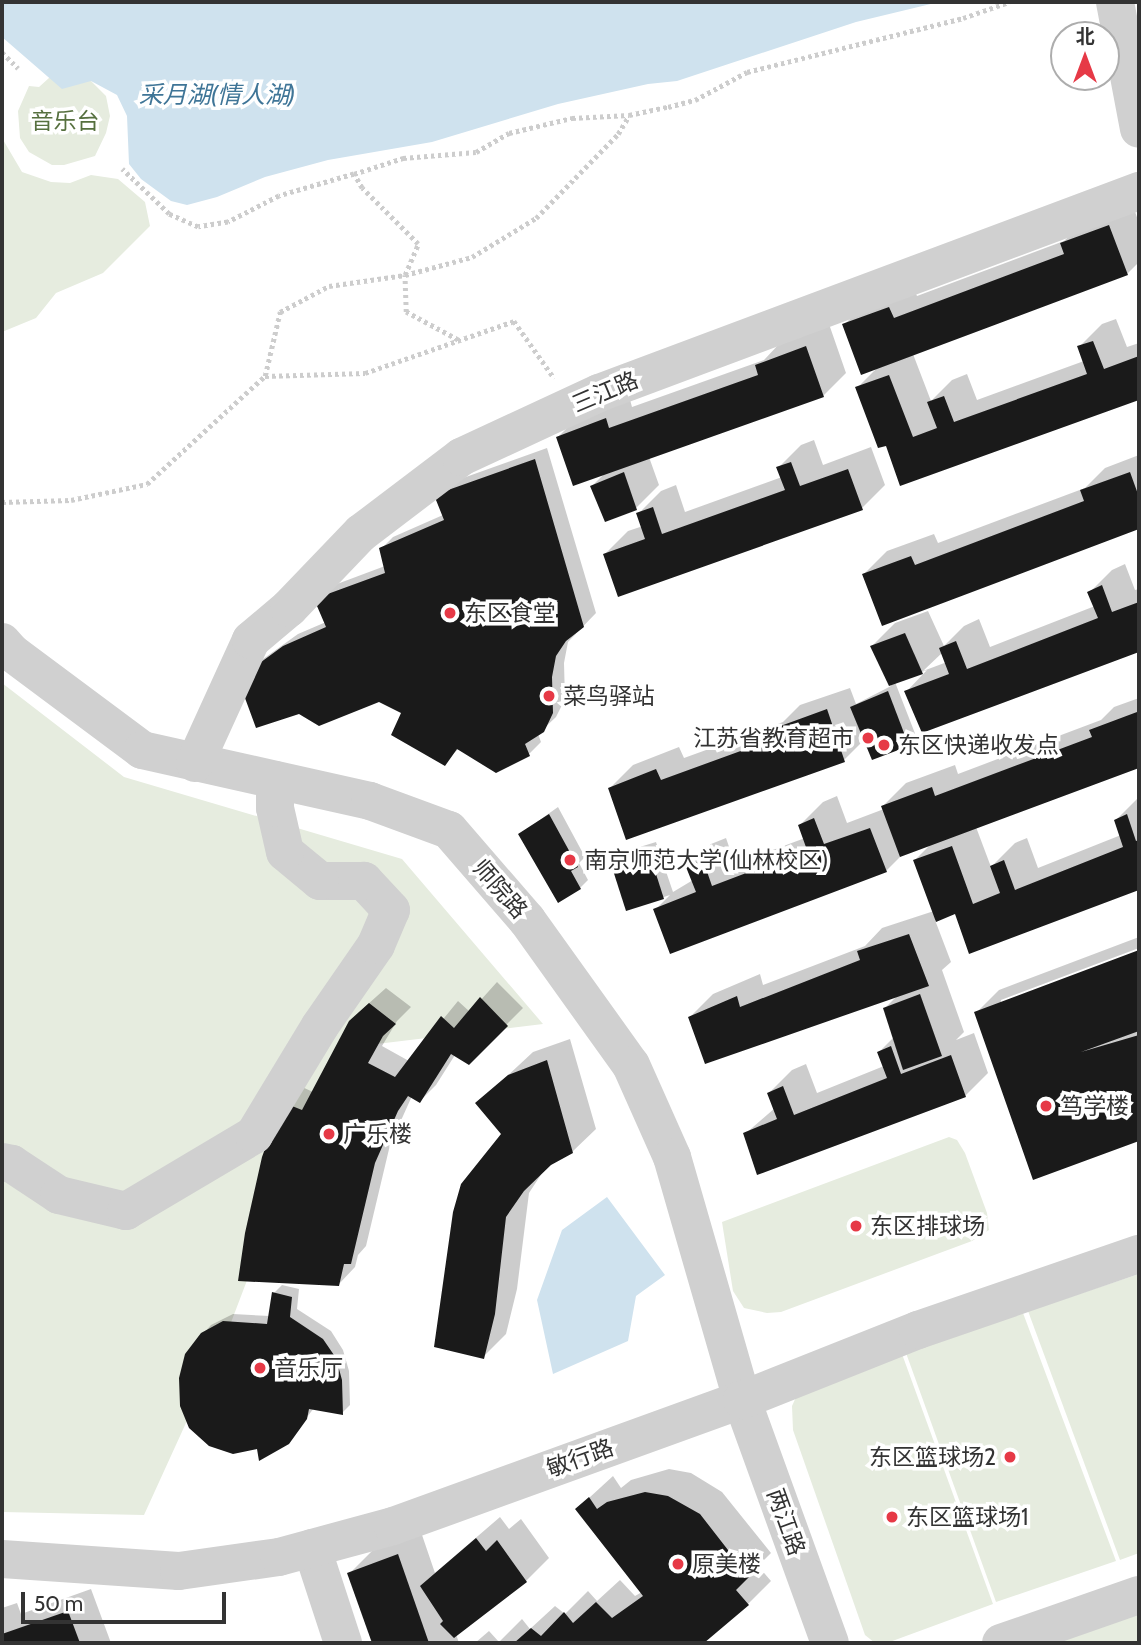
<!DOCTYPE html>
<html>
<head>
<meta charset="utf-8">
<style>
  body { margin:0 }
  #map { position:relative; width:1141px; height:1645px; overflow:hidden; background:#fff; font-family:Cabin,"Noto Sans SC",sans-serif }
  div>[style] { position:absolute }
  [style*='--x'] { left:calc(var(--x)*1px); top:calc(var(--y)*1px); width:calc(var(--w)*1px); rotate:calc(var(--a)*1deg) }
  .green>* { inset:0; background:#e6ecdf }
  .water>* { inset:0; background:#cfe2ee }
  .shadow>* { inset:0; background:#0003 }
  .building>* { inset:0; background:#1a1a1a }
  .path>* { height:4.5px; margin-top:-2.25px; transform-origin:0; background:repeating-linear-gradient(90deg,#cdcdcd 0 3.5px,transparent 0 7px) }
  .minor>* { height:38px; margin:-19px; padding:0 19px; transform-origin:19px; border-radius:19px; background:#d0d0d0 }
  .dots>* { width:19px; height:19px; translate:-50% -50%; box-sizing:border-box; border:4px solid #fff; border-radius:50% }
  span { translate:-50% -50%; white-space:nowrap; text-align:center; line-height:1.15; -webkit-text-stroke:7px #fff; paint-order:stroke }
  .park-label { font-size:23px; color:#56703f }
  .street-label { font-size:23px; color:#333 }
  .poi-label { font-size:23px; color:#333 }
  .left { translate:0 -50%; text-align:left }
  .right { translate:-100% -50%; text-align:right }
  .water-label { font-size:24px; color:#3f7597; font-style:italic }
  .frame { position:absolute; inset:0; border:4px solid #333; pointer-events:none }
  .north { position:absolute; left:1050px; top:21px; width:70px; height:70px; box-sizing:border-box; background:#fff; border:2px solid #adadad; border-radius:50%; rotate:0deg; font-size:19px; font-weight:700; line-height:28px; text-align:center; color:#333 }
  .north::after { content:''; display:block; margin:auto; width:24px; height:32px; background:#e63946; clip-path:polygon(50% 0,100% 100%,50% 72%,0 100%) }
  .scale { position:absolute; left:21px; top:1592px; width:205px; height:32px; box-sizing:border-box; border:4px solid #333; border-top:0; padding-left:9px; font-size:21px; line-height:24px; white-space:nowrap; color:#333; -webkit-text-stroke:5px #fff; paint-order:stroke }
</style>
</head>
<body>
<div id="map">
  <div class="green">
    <div style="clip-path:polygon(61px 75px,91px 81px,106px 96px,110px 116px,106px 133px,95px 156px,64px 165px,52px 165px,29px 152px,20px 138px,18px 111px,29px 86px,39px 87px,49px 78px)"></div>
    <div style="clip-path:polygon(2px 138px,22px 172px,51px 182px,70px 183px,91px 175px,118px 179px,145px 202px,150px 226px,103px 273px,56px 293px,36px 318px,2px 332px)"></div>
    <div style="clip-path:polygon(2px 683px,124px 777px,402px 859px,543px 1024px,335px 1049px,227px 1333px,144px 1515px,2px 1512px)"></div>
    <div style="clip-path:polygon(949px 1137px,957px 1140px,965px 1153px,987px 1213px,989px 1230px,972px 1241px,781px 1312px,767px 1313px,744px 1308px,733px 1291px,722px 1222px)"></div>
    <div style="clip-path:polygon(1139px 1274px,1139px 1553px,1120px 1560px,1028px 1311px)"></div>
    <div style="clip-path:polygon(1023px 1313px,1116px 1561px,996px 1602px,906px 1353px)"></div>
    <div style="clip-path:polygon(902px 1354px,993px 1604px,887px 1643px,875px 1643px,865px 1635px,793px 1430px,792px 1406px,797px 1395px)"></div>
    <div style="clip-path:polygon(1139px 1611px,1139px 1643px,1044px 1643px)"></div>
  </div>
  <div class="water">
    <div style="clip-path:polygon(2px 2px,939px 2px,856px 22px,677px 81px,648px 84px,558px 104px,432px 142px,328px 160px,265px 177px,217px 197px,187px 205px,171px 201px,141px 179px,129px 164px,127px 116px,117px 95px,91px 81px,62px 89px,2px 37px)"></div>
    <div style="clip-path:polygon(607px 1197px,665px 1275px,636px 1296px,628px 1341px,553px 1374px,537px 1300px,562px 1230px)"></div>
  </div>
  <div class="shadow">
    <div style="clip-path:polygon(1132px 203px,1139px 223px,1139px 262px,1127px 274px,913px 354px,931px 401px,952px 380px,967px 374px,977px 400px,1084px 361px,1079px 347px,1102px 324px,1116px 319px,1127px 347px,1139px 343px,1139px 399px,902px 484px,887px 444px,857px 388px,877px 368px,844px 325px,867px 302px,912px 285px,917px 296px,1064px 241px,1085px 221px)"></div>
    <div style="clip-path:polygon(829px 324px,846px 373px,823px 396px,649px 457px,659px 485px,636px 508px,592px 486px,606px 472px,558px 437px,581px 414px,629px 396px,632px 407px,764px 360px,780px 343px)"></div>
    <div style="clip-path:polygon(814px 440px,823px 465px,871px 447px,885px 485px,862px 508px,605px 554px,628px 531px,643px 526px,638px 514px,661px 491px,676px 485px,685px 512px,782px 477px,778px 468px,801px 445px)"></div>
    <div style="clip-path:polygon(547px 448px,596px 613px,568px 642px,564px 663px,565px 699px,556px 717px,538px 734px,541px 742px,528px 755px,459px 748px,444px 764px,403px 712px,379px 700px,252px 667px,298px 634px,326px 622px,329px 587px,385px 566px,381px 549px,393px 537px,443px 515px,449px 483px)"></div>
    <div style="clip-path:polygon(1139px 455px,1139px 528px,883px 624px,864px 574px,887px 551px,934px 534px,938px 543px,1085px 488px,1105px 468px)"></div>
    <div style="clip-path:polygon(evenodd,1125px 564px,1135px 590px,1139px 589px,1139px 650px,923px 731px,906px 692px,927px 670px,895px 682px,916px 736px,908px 744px,865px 739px,844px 760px,610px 788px,633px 765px,679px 747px,684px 758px,783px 722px,800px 705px,850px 688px,856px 704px,891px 686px,872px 646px,895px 623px,928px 611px,944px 646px,964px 626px,979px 619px,990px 647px,1095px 606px,1089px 593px,1112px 570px,1125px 564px,943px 652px,947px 662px,923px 671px,943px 652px)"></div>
    <div style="clip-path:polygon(1139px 698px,1139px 766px,976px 827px,991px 867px,1015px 843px,1027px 838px,1038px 868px,1121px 835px,1116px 820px,1139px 797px,1139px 888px,970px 951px,956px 912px,935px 920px,951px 962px,942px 970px,964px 1032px,956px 1040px,974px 1033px,988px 1073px,965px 1096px,745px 1134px,775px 1108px,769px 1093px,792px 1070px,806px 1064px,817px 1093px,884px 1066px,879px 1052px,894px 1037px,885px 1008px,898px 995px,690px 1017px,713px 994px,760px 974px,763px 985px,865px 946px,882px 928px,934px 911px,915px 860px,931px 844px,902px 855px,886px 871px,655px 910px,670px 895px,627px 909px,612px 861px,620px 853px,656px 842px,673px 892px,693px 880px,688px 867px,711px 844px,726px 838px,735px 864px,805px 838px,800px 825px,823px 802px,837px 796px,847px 823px,884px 809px,883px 806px,906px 783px,955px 765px,958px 774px,1101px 720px,1114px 707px)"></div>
    <div style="clip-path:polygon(558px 807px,585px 857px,579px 863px,588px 880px,580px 888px,520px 834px)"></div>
    <div style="clip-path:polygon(1139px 937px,1139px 948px,1001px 1000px,1001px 1004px,1139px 952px,1139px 1138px,1034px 1178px,976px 1013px,999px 990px)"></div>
    <div style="clip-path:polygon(497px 982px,523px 1008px,468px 1063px,455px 1055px,436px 1085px,420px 1101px,412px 1096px,390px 1145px,366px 1246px,358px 1255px,355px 1267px,339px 1284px,246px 1233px,300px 1086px,313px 1092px,350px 1022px,367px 1005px,386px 988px,411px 1007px,397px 1021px,382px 1046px,409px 1061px,458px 1001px,470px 1012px)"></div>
    <div style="clip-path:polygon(570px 1039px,596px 1129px,572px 1152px,546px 1167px,529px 1193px,517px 1289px,506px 1334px,483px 1357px,504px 1134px,478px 1103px,533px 1052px)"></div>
    <div style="clip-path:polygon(282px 1285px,299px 1289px,297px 1309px,331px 1331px,343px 1350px,349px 1371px,350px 1405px,342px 1413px,314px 1408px,288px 1442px,203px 1334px,211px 1325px,233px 1314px,270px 1316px,274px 1293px)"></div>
    <div style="clip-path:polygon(669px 1469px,691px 1473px,722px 1492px,771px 1553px,758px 1566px,771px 1581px,748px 1604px,701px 1643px,475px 1643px,489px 1631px,499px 1642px,522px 1619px,530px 1629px,555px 1606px,565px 1614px,588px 1591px,597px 1601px,620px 1580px,635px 1596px,642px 1592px,577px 1509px,613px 1476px,621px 1488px,631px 1480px)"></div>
    <div style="clip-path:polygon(500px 1517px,509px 1529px,521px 1519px,549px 1558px,526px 1581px,456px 1634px,459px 1643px,374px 1643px,349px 1574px,372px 1551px,421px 1532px,435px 1573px)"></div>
    <div style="clip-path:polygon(91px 1589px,111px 1643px,2px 1643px,2px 1608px,17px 1603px,21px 1614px)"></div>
  </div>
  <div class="building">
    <div style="clip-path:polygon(1109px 225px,1128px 275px,861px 375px,842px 324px,889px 307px,894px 318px,1064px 254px,1060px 243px)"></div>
    <div style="clip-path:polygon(1093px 341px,1104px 369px,1139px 356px,1139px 400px,900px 486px,886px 446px,878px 448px,855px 387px,889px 375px,913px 437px,937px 428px,927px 402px,944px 396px,954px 422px,1087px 374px,1077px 346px)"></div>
    <div style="clip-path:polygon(806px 346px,824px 397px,573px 486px,556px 437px,606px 418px,609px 428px,758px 375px,755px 365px)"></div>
    <div style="clip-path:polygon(535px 459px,584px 627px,566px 641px,556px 656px,552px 677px,553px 713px,544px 732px,525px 744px,530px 756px,496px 773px,457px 749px,445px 766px,391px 735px,401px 713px,379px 702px,319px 726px,299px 714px,256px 728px,238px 679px,283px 646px,326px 627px,314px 599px,385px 573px,379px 548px,444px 520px,434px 495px)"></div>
    <div style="clip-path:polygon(791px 462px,800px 486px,848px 469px,863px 510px,618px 597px,603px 554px,645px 539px,636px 513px,653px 507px,662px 534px,785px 490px,776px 467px)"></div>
    <div style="clip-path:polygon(624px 472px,637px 510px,605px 522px,590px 486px)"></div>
    <div style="clip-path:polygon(1130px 472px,1139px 497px,1139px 529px,882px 626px,862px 574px,911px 556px,915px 565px,1084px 501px,1080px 490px)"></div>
    <div style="clip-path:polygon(1102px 585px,1112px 612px,1139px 602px,1139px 652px,922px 733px,904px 691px,949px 674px,939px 648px,956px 641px,967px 669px,1098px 618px,1087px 592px)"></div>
    <div style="clip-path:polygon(905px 633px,923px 674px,889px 686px,870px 646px)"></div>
    <div style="clip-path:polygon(888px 691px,909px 746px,872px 760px,850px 707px)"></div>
    <div style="clip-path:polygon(827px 709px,845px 762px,626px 840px,608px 788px,656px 769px,661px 780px,779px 737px,775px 728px)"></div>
    <div style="clip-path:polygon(1137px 712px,1139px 768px,900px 857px,881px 806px,932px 787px,935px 796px,1092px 737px,1089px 730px)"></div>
    <div style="clip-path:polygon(549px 814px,578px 867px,571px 871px,581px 889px,558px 903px,518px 834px)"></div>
    <div style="clip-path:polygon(1127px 814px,1136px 841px,1139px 840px,1139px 890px,969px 954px,955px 914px,936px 922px,913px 860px,952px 846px,973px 904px,1000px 893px,990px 866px,1004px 860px,1015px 890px,1123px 847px,1114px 820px)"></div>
    <div style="clip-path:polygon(814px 818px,824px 844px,870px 828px,887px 872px,670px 954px,653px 909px,696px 892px,686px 867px,703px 860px,712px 886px,807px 850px,798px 825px)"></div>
    <div style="clip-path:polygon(648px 849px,664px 899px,626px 911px,610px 861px)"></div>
    <div style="clip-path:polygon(909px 934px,929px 986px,705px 1064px,688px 1017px,737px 996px,740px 1007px,860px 960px,857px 951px)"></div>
    <div style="clip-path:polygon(1139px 950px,1139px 1031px,1081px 1052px,1139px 1035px,1139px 1141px,1033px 1180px,974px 1012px)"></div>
    <div style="clip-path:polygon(920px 994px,942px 1056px,903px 1070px,883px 1008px)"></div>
    <div style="clip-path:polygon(480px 997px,508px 1026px,469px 1065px,451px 1054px,420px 1103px,408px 1096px,398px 1111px,375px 1163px,351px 1264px,344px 1264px,339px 1286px,238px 1281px,245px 1233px,262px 1157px,282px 1102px,302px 1110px,349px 1021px,369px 1003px,396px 1024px,383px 1036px,368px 1063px,395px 1077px,441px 1016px,454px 1028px)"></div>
    <div style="clip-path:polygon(891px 1046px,901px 1074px,951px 1055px,966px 1097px,757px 1175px,743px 1133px,777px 1119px,767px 1093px,783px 1086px,794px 1115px,887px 1078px,877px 1052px)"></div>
    <div style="clip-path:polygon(547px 1060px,573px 1153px,551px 1165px,524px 1191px,506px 1217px,495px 1314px,484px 1359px,434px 1347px,453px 1212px,461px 1184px,501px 1134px,475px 1103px,508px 1075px)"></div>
    <div style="clip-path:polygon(272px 1292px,292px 1297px,290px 1317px,323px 1339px,336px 1358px,342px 1380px,343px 1415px,309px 1409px,307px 1419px,289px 1444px,259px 1461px,257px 1449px,233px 1454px,209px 1446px,189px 1428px,180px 1406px,179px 1378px,185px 1354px,201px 1333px,223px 1321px,267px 1324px)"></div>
    <div style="clip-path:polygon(645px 1492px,668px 1496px,700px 1514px,749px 1577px,736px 1590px,749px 1605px,704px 1643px,514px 1643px,531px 1628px,541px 1636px,564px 1612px,573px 1623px,596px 1602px,612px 1618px,643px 1596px,575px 1509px,589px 1497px,597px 1509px,607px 1502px)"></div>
    <div style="clip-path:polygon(476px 1538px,486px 1551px,497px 1540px,527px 1582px,454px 1638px,440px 1624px,443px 1621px,420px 1586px)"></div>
    <div style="clip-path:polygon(398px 1554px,429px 1643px,372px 1643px,347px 1573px)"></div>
    <div style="clip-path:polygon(68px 1611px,80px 1643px,2px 1643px,2px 1634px)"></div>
  </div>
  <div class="path">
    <div style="--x:2;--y:52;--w:23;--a:45"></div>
    <div style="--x:354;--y:174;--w:52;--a:-18.1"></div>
    <div style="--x:403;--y:158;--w:73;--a:-4.7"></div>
    <div style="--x:476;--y:152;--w:38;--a:-30"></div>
    <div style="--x:509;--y:133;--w:65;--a:-13.4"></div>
    <div style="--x:572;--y:118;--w:57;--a:-3"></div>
    <div style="--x:629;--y:115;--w:40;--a:-12"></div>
    <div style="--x:668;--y:107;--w:28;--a:-15"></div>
    <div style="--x:695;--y:100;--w:59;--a:-28.3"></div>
    <div style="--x:747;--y:72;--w:223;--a:-14"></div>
    <div style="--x:963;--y:18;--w:49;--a:-19.2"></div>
    <div style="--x:458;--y:340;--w:59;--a:-151.7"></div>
    <div style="--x:406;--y:312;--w:37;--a:-92"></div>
    <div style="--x:405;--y:275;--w:69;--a:-15"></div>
    <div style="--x:472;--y:257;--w:75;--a:-31.4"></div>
    <div style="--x:536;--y:218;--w:117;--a:-45.7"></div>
    <div style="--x:618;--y:134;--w:21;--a:-59"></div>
    <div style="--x:265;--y:376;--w:100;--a:-1.7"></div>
    <div style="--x:365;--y:373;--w:158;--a:-19.2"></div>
    <div style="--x:514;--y:321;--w:70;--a:54.9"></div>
    <div style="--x:2;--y:502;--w:69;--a:-1.7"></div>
    <div style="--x:71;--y:500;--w:78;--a:-11.9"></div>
    <div style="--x:147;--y:484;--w:160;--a:-42.5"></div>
    <div style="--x:265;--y:376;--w:66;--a:-76.8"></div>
    <div style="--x:280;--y:312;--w:55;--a:-28"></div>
    <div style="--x:329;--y:286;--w:77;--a:-8.2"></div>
    <div style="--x:405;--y:275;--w:34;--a:-67"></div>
    <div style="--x:418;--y:244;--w:79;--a:-135"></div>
    <div style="--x:362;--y:188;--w:16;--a:-120"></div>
    <div style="--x:354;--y:174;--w:78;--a:163.7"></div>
    <div style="--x:279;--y:196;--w:57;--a:153"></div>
    <div style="--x:228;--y:222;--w:30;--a:171"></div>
    <div style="--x:198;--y:227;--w:32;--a:-156"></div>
    <div style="--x:169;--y:214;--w:65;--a:-136.2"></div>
  </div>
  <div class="minor">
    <div style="--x:1115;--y:2;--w:129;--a:79.3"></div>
    <div style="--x:2;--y:642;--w:15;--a:48"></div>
    <div style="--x:12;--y:653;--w:162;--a:36.7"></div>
    <div style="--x:142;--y:750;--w:234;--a:12.6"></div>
    <div style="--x:370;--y:801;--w:84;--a:20.2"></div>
    <div style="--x:449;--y:830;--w:119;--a:49.1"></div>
    <div style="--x:527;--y:920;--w:178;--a:54.4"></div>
    <div style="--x:631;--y:1065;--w:101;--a:66"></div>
    <div style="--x:672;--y:1157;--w:253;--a:73.9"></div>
    <div style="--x:742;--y:1400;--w:258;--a:70.1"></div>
    <div style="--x:195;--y:763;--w:135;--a:-65.5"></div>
    <div style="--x:251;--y:640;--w:50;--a:-40.1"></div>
    <div style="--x:289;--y:608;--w:104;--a:-46.2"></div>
    <div style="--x:361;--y:533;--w:126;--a:-37.2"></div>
    <div style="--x:461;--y:457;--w:152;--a:-24.9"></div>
    <div style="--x:599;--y:393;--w:577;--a:-20.51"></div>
    <div style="--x:2;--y:1162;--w:10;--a:11"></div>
    <div style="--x:12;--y:1164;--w:56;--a:33.4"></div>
    <div style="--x:59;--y:1195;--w:69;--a:13.4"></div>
    <div style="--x:126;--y:1211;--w:149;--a:-30.7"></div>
    <div style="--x:254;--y:1135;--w:127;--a:-58.8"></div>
    <div style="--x:320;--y:1026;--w:98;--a:-55.3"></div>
    <div style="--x:376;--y:945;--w:38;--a:-67"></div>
    <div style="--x:391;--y:910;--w:40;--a:-133"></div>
    <div style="--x:364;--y:881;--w:44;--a:180"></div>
    <div style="--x:320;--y:881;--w:45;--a:-140.4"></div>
    <div style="--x:285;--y:852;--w:45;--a:-102.8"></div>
    <div style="--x:275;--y:808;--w:28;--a:-90"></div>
    <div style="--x:312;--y:1548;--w:100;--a:71.9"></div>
    <div style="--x:2;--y:1559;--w:177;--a:3.9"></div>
    <div style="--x:179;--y:1571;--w:101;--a:-8"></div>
    <div style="--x:279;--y:1557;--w:118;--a:-15.2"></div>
    <div style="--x:393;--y:1526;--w:371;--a:-19.9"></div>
    <div style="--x:742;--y:1400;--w:189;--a:-21.7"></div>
    <div style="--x:918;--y:1330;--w:234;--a:-19"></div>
    <div style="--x:1001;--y:1643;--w:146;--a:-19.2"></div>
  </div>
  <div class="dots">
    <div style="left:450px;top:613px;background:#e63946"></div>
    <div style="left:549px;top:696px;background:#e63946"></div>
    <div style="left:868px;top:738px;background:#e63946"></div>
    <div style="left:884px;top:745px;background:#e63946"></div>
    <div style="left:570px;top:860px;background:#e63946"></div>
    <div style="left:1046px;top:1106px;background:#e63946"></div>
    <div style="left:329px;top:1134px;background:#e63946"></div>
    <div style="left:856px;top:1226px;background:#e63946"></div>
    <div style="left:260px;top:1368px;background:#e63946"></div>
    <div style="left:1010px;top:1457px;background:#e63946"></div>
    <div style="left:892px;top:1517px;background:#e63946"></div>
    <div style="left:678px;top:1564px;background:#e63946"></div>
  </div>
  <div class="park-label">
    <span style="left:65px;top:121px">音乐台</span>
  </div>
  <div class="street-label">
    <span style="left:605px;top:392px;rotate:-23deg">三江路</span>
    <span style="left:500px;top:889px;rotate:49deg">师院路</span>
    <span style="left:580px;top:1458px;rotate:-20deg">敏行路</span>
    <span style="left:786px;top:1522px;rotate:70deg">两江路</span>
  </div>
  <div class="poi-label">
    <span class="left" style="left:464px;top:613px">东区食堂</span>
    <span class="left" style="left:563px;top:696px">菜鸟驿站</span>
    <span class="right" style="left:854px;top:738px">江苏省教育超市</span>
    <span class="left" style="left:898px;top:745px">东区快递收发点</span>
    <span class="left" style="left:584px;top:860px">南京师范大学(仙林校区)</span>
    <span class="left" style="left:1060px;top:1106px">笃学楼</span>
    <span class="left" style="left:343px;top:1134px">广乐楼</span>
    <span class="left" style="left:870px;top:1226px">东区排球场</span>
    <span class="left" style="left:274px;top:1368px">音乐厅</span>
    <span class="right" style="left:996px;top:1457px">东区篮球场2</span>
    <span class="left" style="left:906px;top:1517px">东区篮球场1</span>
    <span class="left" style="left:692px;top:1564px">原美楼</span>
  </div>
  <div class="water-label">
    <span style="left:217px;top:95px">采月湖(情人湖)</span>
  </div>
  <div class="frame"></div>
  <div class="north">北</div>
  <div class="scale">50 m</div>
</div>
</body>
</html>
